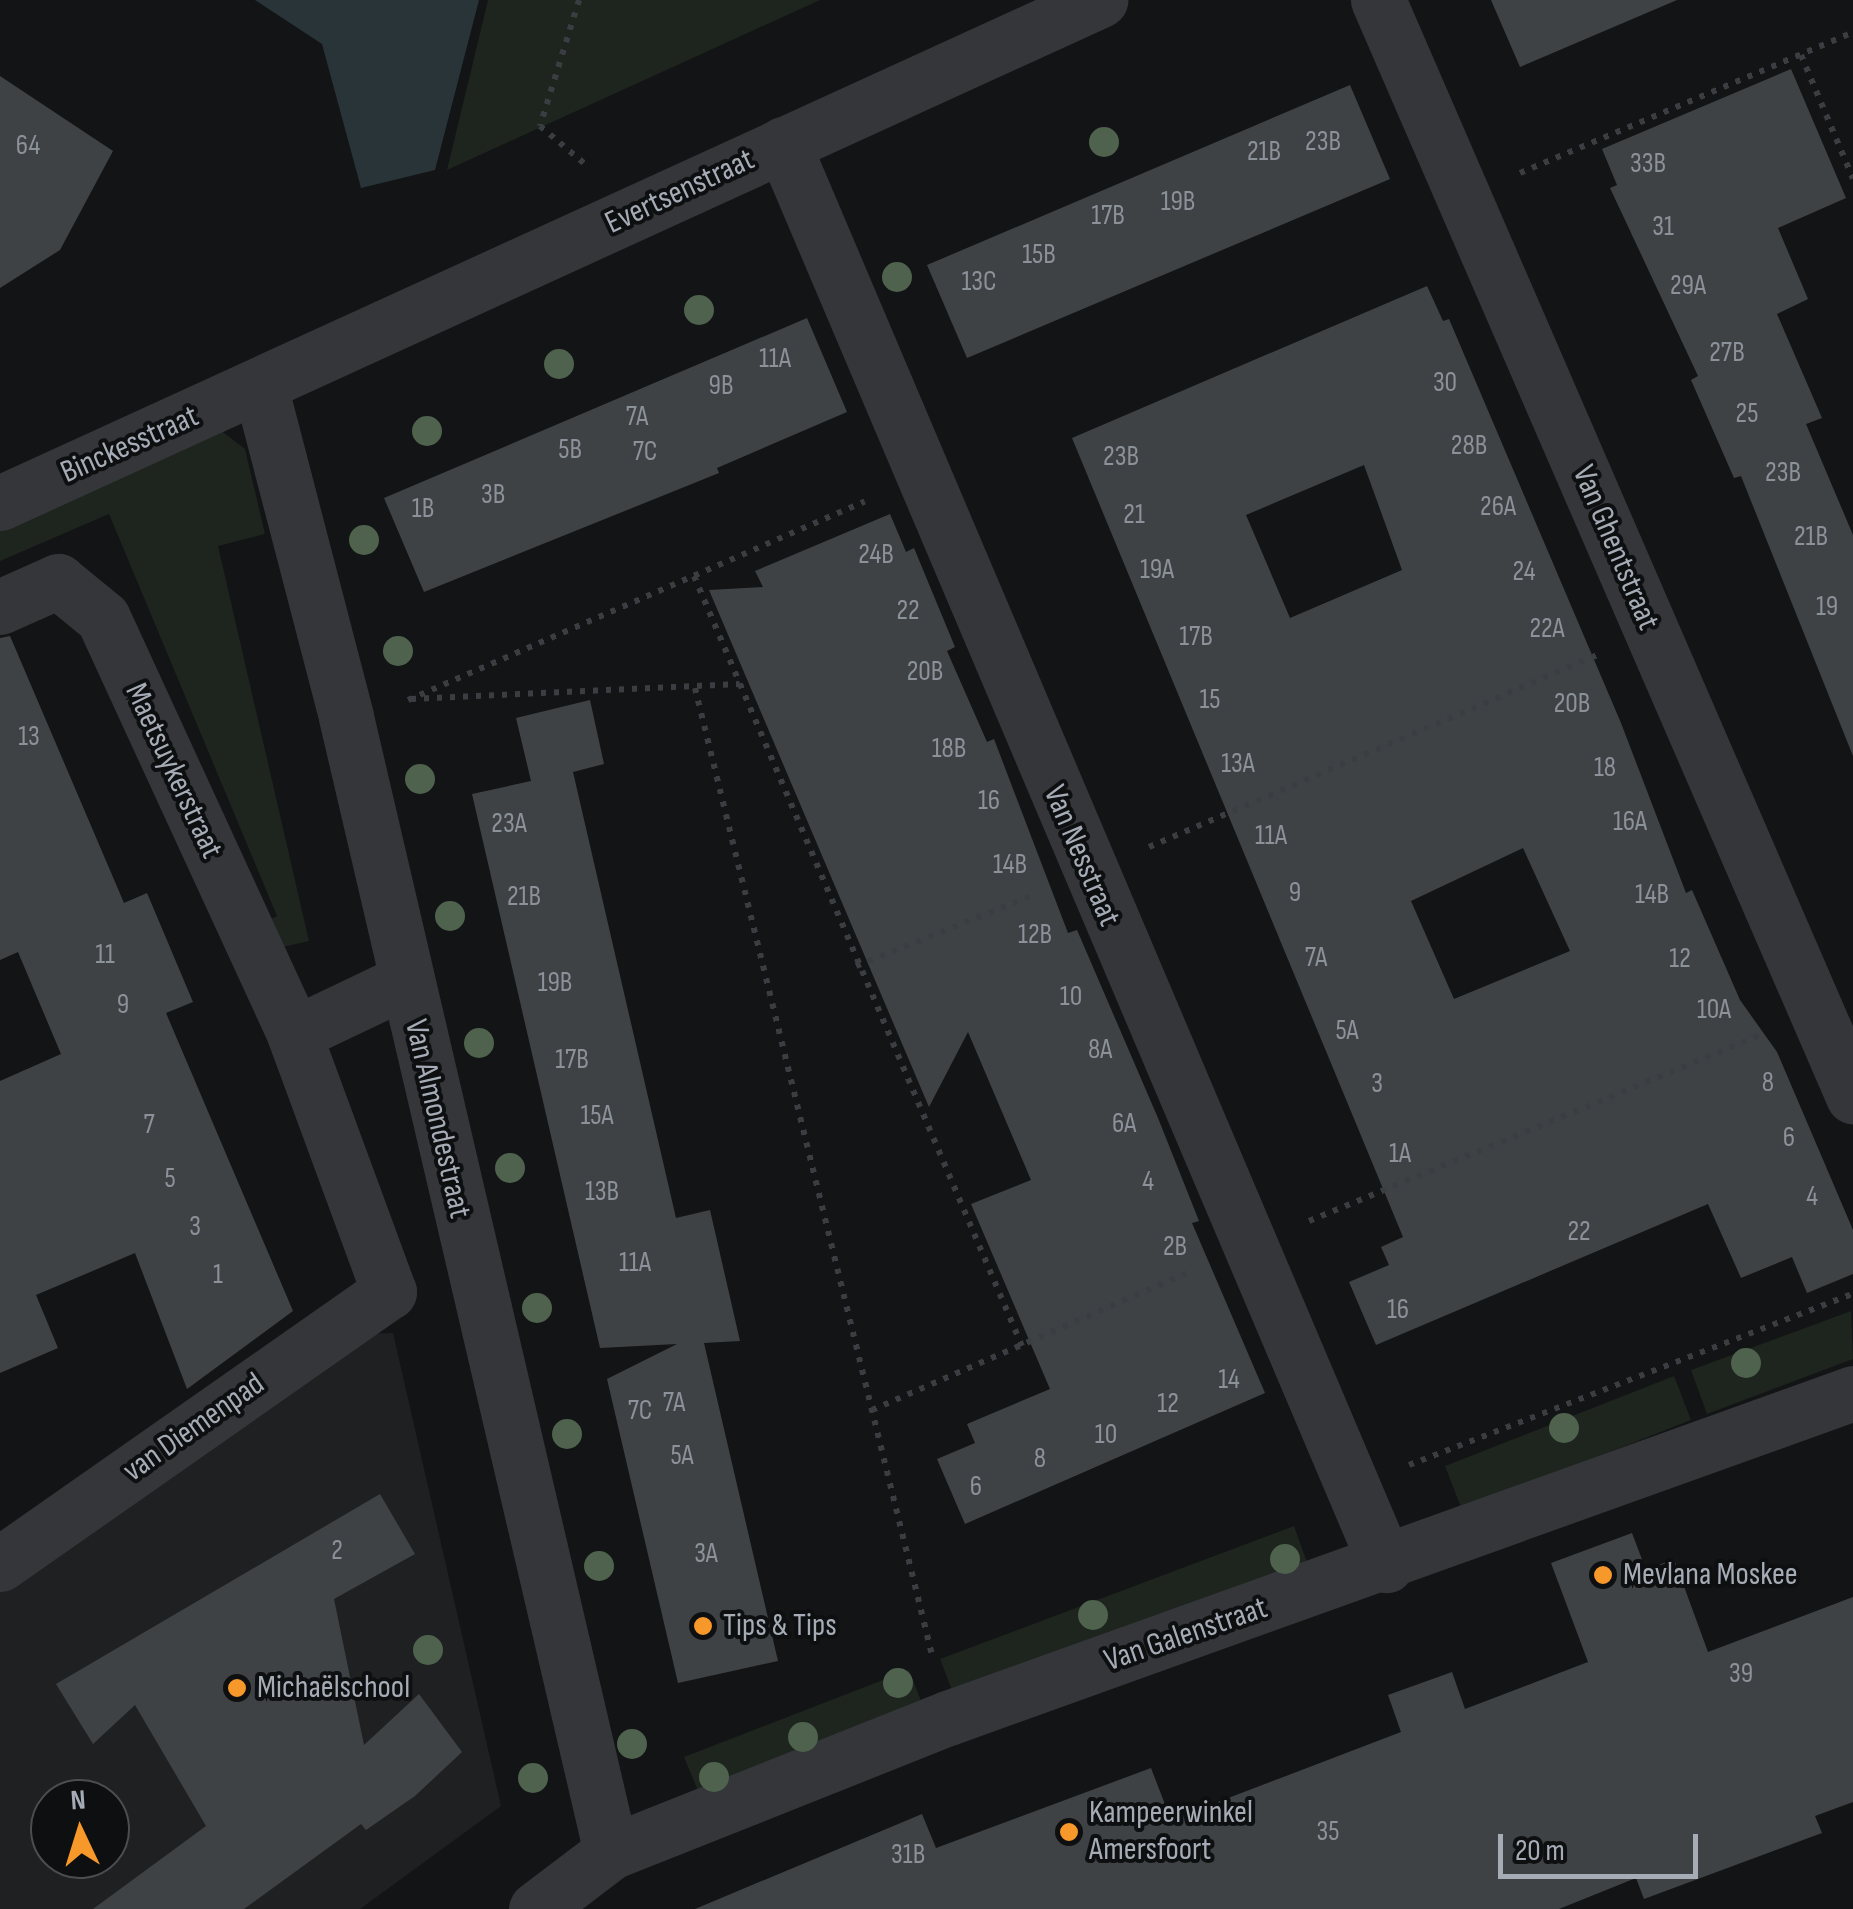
<!DOCTYPE html>
<html>
<head>
<meta charset="utf-8">
<style>
  body { margin:0 }
  #map { position:relative; width:1853px; height:1909px; overflow:hidden; background:#131415; font-family:"Sofia Sans Condensed",sans-serif }
  div>[style] { position:absolute }
  [style*='--x'] { left:calc(var(--x)*1px); top:calc(var(--y)*1px); width:calc(var(--w)*1px); rotate:calc(var(--a)*1deg) }
  .built>* { inset:0; background:#1f2022 }
  .green>* { inset:0; background:#1d251e }
  .water>* { inset:0; background:#293439 }
  .building>* { inset:0; background:#3f4245 }
  .path>* { height:6px; margin-top:-3px; transform-origin:0; background:repeating-linear-gradient(90deg,#3a3d41 0 5px,transparent 0 13px) }
  .minor>* { height:55px; margin:-27.5px; padding:0 27.5px; transform-origin:27.5px; border-radius:27.5px; background:#34363a }
  .trees>* { width:30px; height:30px; margin:-15px; border-radius:50%; background:#4e624d }
  .dots>* { width:28px; height:28px; translate:-50% -50%; box-sizing:border-box; border:5px solid #0e0f10; border-radius:50% }
  span { translate:-50% -50%; white-space:nowrap; text-align:center; line-height:1.15; -webkit-text-stroke:8px #0e0f10; paint-order:stroke }
  .number-label { font-size:28px; color:#8c929a }
  .number-label span { -webkit-text-stroke-width:0 }
  .street-label { font-size:32px; color:#a5acb6 }
  .poi-label { font-size:32px; color:#a5acb6 }
  .left { translate:0 -50%; text-align:left }
  .north { position:absolute; left:30px; top:1779px; width:100px; height:100px; box-sizing:border-box; background:#0e0f10; border:2px solid #4a4e52; border-radius:50%; rotate:356deg; font-size:28px; font-weight:700; line-height:40px; text-align:center; color:#a5acb6 }
  .north::after { content:''; display:block; margin:auto; width:35px; height:45px; background:#f7982a; clip-path:polygon(50% 0,100% 100%,50% 72%,0 100%) }
  .scale { position:absolute; left:1498px; top:1834px; width:200px; height:45px; box-sizing:border-box; border:5px solid #a5acb6; border-top:0; padding-left:12px; font-size:30px; line-height:35px; white-space:nowrap; color:#a5acb6; -webkit-text-stroke:8px #0e0f10; paint-order:stroke }
</style>
</head>
<body>
<div id="map">
  <div class="built">
    <div style="clip-path:polygon(evenodd,393px 1333px,501px 1806px,360px 1909px,0 1909px,0 1576px,336px 1335px,393px 1333px,50px 1799px,110px 1799px,110px 1859px,50px 1859px,50px 1799px)"></div>
  </div>
  <div class="green">
    <div style="clip-path:polygon(488px 0,820px 0,447px 170px)"></div>
    <div style="clip-path:polygon(219px 429px,245px 449px,265px 534px,218px 546px,309px 941px,270px 950px,257px 925px,277px 916px,109px 514px,0 561px,0 529px)"></div>
    <div style="clip-path:polygon(1851px 1311px,1853px 1359px,1707px 1414px,1691px 1370px)"></div>
    <div style="clip-path:polygon(1674px 1376px,1691px 1420px,1462px 1510px,1445px 1466px)"></div>
    <div style="clip-path:polygon(1294px 1526px,1308px 1565px,955px 1698px,940px 1659px)"></div>
    <div style="clip-path:polygon(909px 1670px,925px 1711px,701px 1798px,684px 1757px)"></div>
  </div>
  <div class="water">
    <div style="clip-path:polygon(255px 0,479px 0,435px 170px,361px 188px,322px 44px)"></div>
  </div>
  <div class="building">
    <div style="clip-path:polygon(1491px 0,1677px 0,1520px 67px)"></div>
    <div style="clip-path:polygon(1791px 69px,1846px 198px,1778px 228px,1808px 299px,1777px 314px,1822px 418px,1806px 424px,1853px 535px,1853px 756px,1741px 476px,1734px 478px,1691px 380px,1698px 376px,1610px 188px,1617px 185px,1602px 149px)"></div>
    <div style="clip-path:polygon(0 76px,113px 151px,60px 250px,0 288px)"></div>
    <div style="clip-path:polygon(1350px 85px,1390px 179px,967px 358px,927px 265px)"></div>
    <div style="clip-path:polygon(evenodd,1427px 286px,1443px 321px,1449px 319px,1621px 723px,1686px 893px,1692px 890px,1740px 1000px,1777px 1052px,1853px 1230px,1853px 1274px,1807px 1293px,1792px 1257px,1741px 1278px,1708px 1204px,1376px 1345px,1349px 1282px,1389px 1265px,1381px 1247px,1403px 1237px,1072px 438px,1427px 286px,1364px 465px,1402px 570px,1290px 618px,1246px 515px,1364px 465px,1427px 286px,1523px 848px,1570px 951px,1454px 999px,1411px 901px,1523px 848px)"></div>
    <div style="clip-path:polygon(807px 318px,847px 412px,717px 468px,719px 473px,424px 592px,384px 498px)"></div>
    <div style="clip-path:polygon(890px 514px,906px 552px,914px 548px,955px 647px,947px 651px,987px 742px,994px 739px,1068px 933px,1077px 930px,1158px 1118px,1199px 1221px,1192px 1223px,1265px 1393px,965px 1524px,937px 1459px,975px 1443px,967px 1424px,1050px 1389px,971px 1204px,1031px 1180px,968px 1032px,929px 1107px,709px 590px,763px 587px,755px 571px)"></div>
    <div style="clip-path:polygon(10px 636px,124px 903px,147px 893px,193px 1002px,166px 1013px,293px 1311px,187px 1389px,135px 1253px,36px 1295px,58px 1348px,0 1373px,0 1081px,61px 1054px,18px 952px,0 960px,0 638px)"></div>
    <div style="clip-path:polygon(590px 700px,604px 764px,573px 772px,676px 1218px,710px 1210px,740px 1341px,704px 1343px,778px 1661px,678px 1683px,607px 1379px,677px 1344px,600px 1348px,472px 794px,531px 781px,516px 718px)"></div>
    <div style="clip-path:polygon(380px 1494px,415px 1554px,334px 1599px,364px 1745px,419px 1694px,462px 1752px,415px 1796px,366px 1830px,361px 1824px,244px 1909px,93px 1909px,206px 1826px,135px 1705px,93px 1744px,56px 1684px)"></div>
    <div style="clip-path:polygon(1632px 1533px,1646px 1570px,1674px 1559px,1708px 1652px,1853px 1597px,1853px 1802px,1815px 1816px,1822px 1833px,1644px 1899px,1636px 1878px,1559px 1909px,695px 1909px,922px 1814px,936px 1848px,1151px 1768px,1171px 1820px,1401px 1732px,1388px 1695px,1452px 1672px,1465px 1709px,1588px 1662px,1551px 1563px)"></div>
  </div>
  <div class="path">
    <div style="--x:579;--y:0;--w:132;--a:107.2"></div>
    <div style="--x:540;--y:126;--w:60;--a:40.3"></div>
    <div style="--x:1801;--y:55;--w:134;--a:67.2"></div>
    <div style="--x:1520;--y:173;--w:362;--a:-22.9"></div>
    <div style="--x:694;--y:576;--w:837;--a:66.93"></div>
    <div style="--x:695;--y:688;--w:1000;--a:76.23"></div>
    <div style="--x:411;--y:699;--w:329;--a:-2.6"></div>
    <div style="--x:408;--y:700;--w:498;--a:-23.5"></div>
    <div style="--x:1149;--y:847;--w:487;--a:-23.2"></div>
    <div style="--x:856;--y:966;--w:194;--a:-21.8"></div>
    <div style="--x:1309;--y:1221;--w:488;--a:-22.4"></div>
    <div style="--x:872;--y:1410;--w:349;--a:-23.5"></div>
    <div style="--x:1409;--y:1465;--w:476;--a:-21.1"></div>
  </div>
  <div class="minor">
    <div style="--x:1378;--y:0;--w:1195;--a:66.57"></div>
    <div style="--x:783;--y:144;--w:1544;--a:67.01"></div>
    <div style="--x:260;--y:386;--w:342;--a:75.4"></div>
    <div style="--x:346;--y:717;--w:1166;--a:76.86"></div>
    <div style="--x:0;--y:503;--w:1210;--a:-24.57"></div>
    <div style="--x:0;--y:607;--w:64;--a:-24.1"></div>
    <div style="--x:58;--y:581;--w:58;--a:39.4"></div>
    <div style="--x:103;--y:618;--w:458;--a:65.3"></div>
    <div style="--x:294;--y:1034;--w:123;--a:-25.5"></div>
    <div style="--x:0;--y:1564;--w:475;--a:-35"></div>
    <div style="--x:389;--y:1292;--w:275;--a:-110.2"></div>
    <div style="--x:536;--y:1909;--w:94;--a:-37.2"></div>
    <div style="--x:611;--y:1852;--w:363;--a:-21.7"></div>
    <div style="--x:948;--y:1718;--w:962;--a:-19.75"></div>
  </div>
  <div class="trees">
    <div style="left:1104px;top:142px"></div>
    <div style="left:897px;top:277px"></div>
    <div style="left:699px;top:310px"></div>
    <div style="left:559px;top:364px"></div>
    <div style="left:427px;top:431px"></div>
    <div style="left:364px;top:540px"></div>
    <div style="left:398px;top:651px"></div>
    <div style="left:420px;top:779px"></div>
    <div style="left:450px;top:916px"></div>
    <div style="left:479px;top:1043px"></div>
    <div style="left:510px;top:1168px"></div>
    <div style="left:537px;top:1308px"></div>
    <div style="left:1746px;top:1363px"></div>
    <div style="left:1564px;top:1428px"></div>
    <div style="left:567px;top:1434px"></div>
    <div style="left:1285px;top:1559px"></div>
    <div style="left:599px;top:1566px"></div>
    <div style="left:1093px;top:1615px"></div>
    <div style="left:428px;top:1650px"></div>
    <div style="left:898px;top:1683px"></div>
    <div style="left:803px;top:1737px"></div>
    <div style="left:632px;top:1744px"></div>
    <div style="left:714px;top:1777px"></div>
    <div style="left:533px;top:1778px"></div>
  </div>
  <div class="dots">
    <div style="left:1603px;top:1575px;background:#f7982a"></div>
    <div style="left:703px;top:1626px;background:#f7982a"></div>
    <div style="left:237px;top:1688px;background:#f7982a"></div>
    <div style="left:1069px;top:1832px;background:#f7982a"></div>
  </div>
  <div class="number-label">
    <span style="left:1323px;top:142px">23B</span>
    <span style="left:28px;top:146px">64</span>
    <span style="left:1264px;top:152px">21B</span>
    <span style="left:1648px;top:164px">33B</span>
    <span style="left:1178px;top:202px">19B</span>
    <span style="left:1108px;top:216px">17B</span>
    <span style="left:1663px;top:227px">31</span>
    <span style="left:1039px;top:255px">15B</span>
    <span style="left:979px;top:282px">13C</span>
    <span style="left:1688px;top:286px">29A</span>
    <span style="left:1727px;top:353px">27B</span>
    <span style="left:775px;top:359px">11A</span>
    <span style="left:1445px;top:383px">30</span>
    <span style="left:721px;top:386px">9B</span>
    <span style="left:1747px;top:414px">25</span>
    <span style="left:637px;top:417px">7A</span>
    <span style="left:1469px;top:446px">28B</span>
    <span style="left:570px;top:450px">5B</span>
    <span style="left:645px;top:452px">7C</span>
    <span style="left:1121px;top:457px">23B</span>
    <span style="left:1783px;top:473px">23B</span>
    <span style="left:493px;top:495px">3B</span>
    <span style="left:1498px;top:507px">26A</span>
    <span style="left:423px;top:509px">1B</span>
    <span style="left:1134px;top:515px">21</span>
    <span style="left:1811px;top:537px">21B</span>
    <span style="left:876px;top:555px">24B</span>
    <span style="left:1157px;top:570px">19A</span>
    <span style="left:1524px;top:572px">24</span>
    <span style="left:1827px;top:607px">19</span>
    <span style="left:908px;top:611px">22</span>
    <span style="left:1547px;top:629px">22A</span>
    <span style="left:1196px;top:637px">17B</span>
    <span style="left:925px;top:672px">20B</span>
    <span style="left:1210px;top:700px">15</span>
    <span style="left:1572px;top:704px">20B</span>
    <span style="left:29px;top:737px">13</span>
    <span style="left:949px;top:749px">18B</span>
    <span style="left:1238px;top:764px">13A</span>
    <span style="left:1605px;top:768px">18</span>
    <span style="left:989px;top:801px">16</span>
    <span style="left:1630px;top:822px">16A</span>
    <span style="left:509px;top:824px">23A</span>
    <span style="left:1271px;top:836px">11A</span>
    <span style="left:1010px;top:865px">14B</span>
    <span style="left:1295px;top:893px">9</span>
    <span style="left:1652px;top:895px">14B</span>
    <span style="left:524px;top:897px">21B</span>
    <span style="left:1035px;top:935px">12B</span>
    <span style="left:105px;top:955px">11</span>
    <span style="left:1316px;top:958px">7A</span>
    <span style="left:1680px;top:959px">12</span>
    <span style="left:555px;top:983px">19B</span>
    <span style="left:1071px;top:997px">10</span>
    <span style="left:123px;top:1005px">9</span>
    <span style="left:1714px;top:1010px">10A</span>
    <span style="left:1347px;top:1031px">5A</span>
    <span style="left:1100px;top:1050px">8A</span>
    <span style="left:572px;top:1060px">17B</span>
    <span style="left:1768px;top:1083px">8</span>
    <span style="left:1377px;top:1084px">3</span>
    <span style="left:597px;top:1116px">15A</span>
    <span style="left:1124px;top:1124px">6A</span>
    <span style="left:149px;top:1125px">7</span>
    <span style="left:1789px;top:1138px">6</span>
    <span style="left:1400px;top:1154px">1A</span>
    <span style="left:170px;top:1179px">5</span>
    <span style="left:1148px;top:1182px">4</span>
    <span style="left:602px;top:1192px">13B</span>
    <span style="left:1812px;top:1197px">4</span>
    <span style="left:195px;top:1227px">3</span>
    <span style="left:1579px;top:1232px">22</span>
    <span style="left:1175px;top:1247px">2B</span>
    <span style="left:635px;top:1263px">11A</span>
    <span style="left:218px;top:1275px">1</span>
    <span style="left:1398px;top:1310px">16</span>
    <span style="left:1229px;top:1380px">14</span>
    <span style="left:674px;top:1403px">7A</span>
    <span style="left:1168px;top:1404px">12</span>
    <span style="left:640px;top:1411px">7C</span>
    <span style="left:1106px;top:1435px">10</span>
    <span style="left:682px;top:1456px">5A</span>
    <span style="left:1040px;top:1459px">8</span>
    <span style="left:976px;top:1487px">6</span>
    <span style="left:337px;top:1551px">2</span>
    <span style="left:706px;top:1554px">3A</span>
    <span style="left:1741px;top:1674px">39</span>
    <span style="left:1328px;top:1832px">35</span>
    <span style="left:908px;top:1855px">31B</span>
  </div>
  <div class="street-label">
    <span style="left:680px;top:192px;rotate:-25deg">Evertsenstraat</span>
    <span style="left:130px;top:445px;rotate:-24deg">Binckesstraat</span>
    <span style="left:1615px;top:548px;rotate:67deg">Van Ghentstraat</span>
    <span style="left:173px;top:771px;rotate:65deg">Maetsuykerstraat</span>
    <span style="left:1081px;top:856px;rotate:67deg">Van Nesstraat</span>
    <span style="left:437px;top:1119px;rotate:77deg">Van Almondestraat</span>
    <span style="left:194px;top:1428px;rotate:-35deg">van Diemenpad</span>
    <span style="left:1186px;top:1635px;rotate:-19deg">Van Galenstraat</span>
  </div>
  <div class="poi-label">
    <span class="left" style="left:1623px;top:1575px">Mevlana Moskee</span>
    <span class="left" style="left:723px;top:1626px">Tips &amp; Tips</span>
    <span class="left" style="left:257px;top:1688px">Michaëlschool</span>
    <span class="left" style="left:1089px;top:1832px">Kampeerwinkel<br>Amersfoort</span>
  </div>
  <div class="north">N</div>
  <div class="scale">20 m</div>
</div>
</body>
</html>
